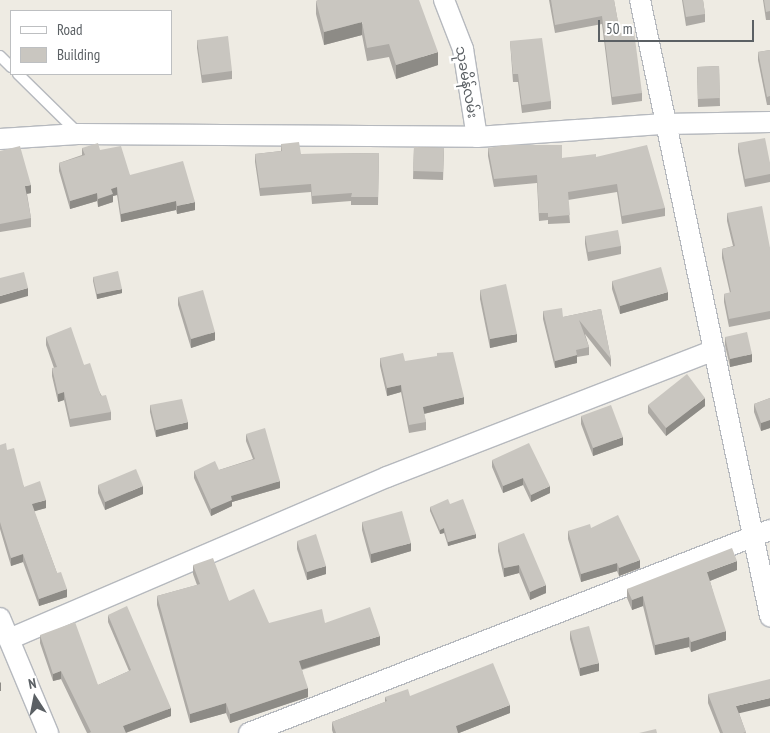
<!DOCTYPE html>
<html>
<head>
<meta charset="utf-8">
<style>
  body { margin:0 }
  #map { position:relative; width:770px; height:733px; overflow:hidden; background:#eeebe3; font-family:"PT Sans Narrow","Noto Sans Myanmar",sans-serif }
  div>[style] { position:absolute }
  [style*='--x'] { left:calc(var(--x)*1px); top:calc(var(--y)*1px); width:calc(var(--w)*1px); rotate:calc(var(--a)*1deg) }
  .roads { filter:drop-shadow(1px 0 #b6b9be) drop-shadow(-1px 0 #b6b9be) drop-shadow(0 1px #b6b9be) drop-shadow(0 -1px #b6b9be) }
  .service>* { height:10px; margin:-5px; padding:0 5px; transform-origin:5px; border-radius:5px; background:#fff }
  .minor>* { height:20px; margin:-10px; padding:0 10px; transform-origin:10px; border-radius:10px; background:#fff }
  .wall>* { inset:0; background:#adaaa5 }
  .shaded-wall>* { inset:0; background:#8d8b86 }
  .building>* { inset:0; background:#c9c6c0 }
  span { translate:-50% -50%; white-space:nowrap; text-align:center; line-height:1.15; -webkit-text-stroke:4.5px #fff; paint-order:stroke }
  .street-label { font-size:14px; color:#5b6064 }
  .legend { position:absolute; left:10px; top:10px; width:162px; height:65px; box-sizing:border-box; background:#fff; border:1px solid #bdbfc1; margin:0; padding:6px 9px; list-style:none; font-size:15px; color:#5b6064 }
  .legend li { display:flex; align-items:center; gap:10px; height:25px }
  .legend b { width:25px; border:1px solid #bdbfc1 }
  .north { position:absolute; left:10px; top:673px; width:50px; height:50px; -webkit-text-stroke:4px #fff; paint-order:stroke; rotate:349deg; font-size:14px; font-weight:700; line-height:20px; text-align:center; color:#5b6064 }
  .north::after { content:''; display:block; margin:auto; width:18px; height:22px; background:#5b6064; clip-path:polygon(50% 0,100% 100%,50% 72%,0 100%) }
  .scale { position:absolute; left:598px; top:20px; width:156px; height:22px; box-sizing:border-box; border:2px solid #5b6064; border-top:0; padding-left:6px; font-size:15px; line-height:18px; white-space:nowrap; color:#5b6064; -webkit-text-stroke:4px #fff; paint-order:stroke }
</style>
</head>
<body>
<div id="map">
  <div class="roads">
    <div class="service">
      <div style="--x:0;--y:56;--w:16;--a:45"></div>
      <div style="--x:18;--y:74;--w:84;--a:44.5"></div>
    </div>
    <div class="minor">
      <div style="--x:444;--y:0;--w:53;--a:68.8"></div>
      <div style="--x:463;--y:49;--w:89;--a:81"></div>
      <div style="--x:640;--y:0;--w:630;--a:78.08"></div>
      <div style="--x:0;--y:139;--w:78;--a:-3.7"></div>
      <div style="--x:78;--y:134;--w:399;--a:0.4"></div>
      <div style="--x:477;--y:137;--w:188;--a:-4"></div>
      <div style="--x:665;--y:124;--w:105;--a:-1.1"></div>
      <div style="--x:0;--y:618;--w:125;--a:67.3"></div>
      <div style="--x:9;--y:639;--w:411;--a:-23.2"></div>
      <div style="--x:387;--y:477;--w:351;--a:-21.2"></div>
      <div style="--x:249;--y:733;--w:559;--a:-21.29"></div>
    </div>
  </div>
  <div class="wall">
    <div style="clip-path:polygon(319px 0,438px 65px,396px 79px,389px 57px,367px 61px,362px 35px,324px 45px,316px 14px,316px 1px)"></div>
    <div style="clip-path:polygon(549px 0,614px 0,620px 33px,642px 93px,642px 101px,612px 105px,602px 24px,555px 33px)"></div>
    <div style="clip-path:polygon(682px 0,703px 0,705px 14px,705px 22px,686px 26px)"></div>
    <div style="clip-path:polygon(763px 0,770px 0,770px 20px,766px 20px)"></div>
    <div style="clip-path:polygon(197px 40px,232px 71px,232px 79px,202px 83px,197px 48px)"></div>
    <div style="clip-path:polygon(510px 41px,551px 101px,551px 109px,522px 113px,518px 82px,513px 82px)"></div>
    <div style="clip-path:polygon(770px 50px,770px 105px,767px 105px,758px 60px,758px 52px)"></div>
    <div style="clip-path:polygon(719px 66px,720px 106px,698px 107px,697px 67px)"></div>
    <div style="clip-path:polygon(738px 143px,770px 163px,770px 182px,745px 187px,738px 151px)"></div>
    <div style="clip-path:polygon(281px 144px,301px 154px,379px 153px,378px 205px,351px 205px,351px 201px,312px 204px,311px 192px,260px 196px,255px 162px,255px 154px,281px 151px)"></div>
    <div style="clip-path:polygon(414px 147px,444px 148px,443px 180px,413px 179px)"></div>
    <div style="clip-path:polygon(82px 148px,100px 150px,130px 175px,195px 210px,177px 214px,176px 210px,121px 222px,117px 195px,113px 196px,113px 202px,98px 207px,97px 201px,70px 209px,59px 171px,59px 163px,82px 155px)"></div>
    <div style="clip-path:polygon(488px 148px,562px 158px,596px 157px,665px 208px,665px 216px,622px 224px,617px 192px,568px 200px,570px 223px,548px 224px,548px 220px,539px 221px,537px 183px,494px 187px,488px 156px)"></div>
    <div style="clip-path:polygon(0 151px,31px 193px,27px 194px,31px 218px,31px 227px,0 232px)"></div>
    <div style="clip-path:polygon(727px 213px,770px 248px,770px 319px,729px 327px,724px 302px,724px 294px,730px 293px,722px 258px,722px 249px,733px 246px,727px 221px)"></div>
    <div style="clip-path:polygon(585px 236px,621px 246px,621px 254px,588px 261px,585px 244px)"></div>
    <div style="clip-path:polygon(93px 277px,122px 293px,97px 299px,93px 281px)"></div>
    <div style="clip-path:polygon(612px 281px,668px 300px,620px 314px,612px 289px)"></div>
    <div style="clip-path:polygon(480px 290px,517px 342px,490px 348px,480px 299px)"></div>
    <div style="clip-path:polygon(178px 297px,215px 340px,191px 348px,178px 305px)"></div>
    <div style="clip-path:polygon(601px 309px,611px 359px,611px 367px,585px 334px,589px 347px,589px 355px,577px 357px,577px 363px,555px 368px,543px 319px,543px 311px,563px 317px)"></div>
    <div style="clip-path:polygon(46px 337px,84px 365px,111px 412px,111px 420px,70px 427px,64px 400px,58px 402px,52px 376px,52px 368px,54px 368px,46px 345px)"></div>
    <div style="clip-path:polygon(725px 337px,752px 362px,730px 367px,725px 345px)"></div>
    <div style="clip-path:polygon(380px 358px,405px 361px,464px 404px,424px 414px,426px 422px,426px 430px,409px 433px,401px 392px,387px 396px,380px 366px)"></div>
    <div style="clip-path:polygon(770px 398px,770px 428px,761px 431px,754px 412px,754px 404px)"></div>
    <div style="clip-path:polygon(150px 405px,188px 429px,156px 437px,150px 412px)"></div>
    <div style="clip-path:polygon(648px 405px,705px 406px,666px 436px,648px 413px)"></div>
    <div style="clip-path:polygon(581px 416px,623px 445px,593px 456px,581px 424px)"></div>
    <div style="clip-path:polygon(246px 434px,280px 488px,232px 502px,232px 506px,211px 516px,194px 478px,194px 471px,219px 470px,253px 459px,246px 441px)"></div>
    <div style="clip-path:polygon(0 445px,7px 450px,24px 487px,46px 508px,34px 511px,57px 573px,67px 597px,39px 606px,23px 562px,11px 566px,0 529px)"></div>
    <div style="clip-path:polygon(492px 460px,550px 493px,531px 502px,523px 485px,503px 493px,492px 467px)"></div>
    <div style="clip-path:polygon(98px 485px,143px 494px,105px 510px,98px 493px)"></div>
    <div style="clip-path:polygon(450px 504px,476px 538px,448px 546px,444px 533px,440px 534px,430px 511px,430px 507px)"></div>
    <div style="clip-path:polygon(362px 522px,411px 551px,371px 563px,362px 530px)"></div>
    <div style="clip-path:polygon(591px 528px,640px 568px,619px 576px,617px 571px,581px 582px,568px 539px,568px 531px)"></div>
    <div style="clip-path:polygon(297px 541px,326px 574px,307px 580px,297px 549px)"></div>
    <div style="clip-path:polygon(498px 543px,546px 593px,530px 600px,519px 573px,504px 577px,498px 551px)"></div>
    <div style="clip-path:polygon(193px 565px,229px 601px,269px 623px,325px 623px,380px 645px,302px 670px,308px 697px,230px 723px,226px 713px,190px 723px,157px 605px,157px 596px,197px 585px,193px 574px)"></div>
    <div style="clip-path:polygon(737px 570px,710px 581px,726px 640px,691px 652px,689px 647px,655px 655px,643px 606px,632px 610px,627px 598px,627px 589px)"></div>
    <div style="clip-path:polygon(108px 615px,171px 716px,126px 733px,87px 733px,61px 679px,53px 681px,40px 643px,40px 635px,98px 685px,129px 671px,108px 622px)"></div>
    <div style="clip-path:polygon(570px 631px,599px 671px,580px 676px,570px 639px)"></div>
    <div style="clip-path:polygon(708px 694px,739px 713px,746px 733px,720px 733px,708px 703px)"></div>
    <div style="clip-path:polygon(410px 696px,510px 713px,459px 733px,333px 733px,332px 730px,332px 722px,385px 702px,385px 697px)"></div>
  </div>
  <div class="shaded-wall">
    <div style="clip-path:polygon(362px 22px,362px 35px,324px 45px,324px 32px)"></div>
    <div style="clip-path:polygon(438px 52px,438px 65px,396px 79px,396px 65px)"></div>
    <div style="clip-path:polygon(31px 185px,31px 193px,25px 194px,25px 186px)"></div>
    <div style="clip-path:polygon(117px 187px,117px 195px,113px 196px,113px 202px,98px 207px,98px 199px,111px 189px)"></div>
    <div style="clip-path:polygon(97px 193px,97px 201px,70px 209px,70px 201px)"></div>
    <div style="clip-path:polygon(176px 201px,176px 210px,121px 222px,121px 214px)"></div>
    <div style="clip-path:polygon(195px 202px,195px 210px,177px 214px,177px 206px)"></div>
    <div style="clip-path:polygon(28px 288px,28px 296px,0 304px,0 296px)"></div>
    <div style="clip-path:polygon(122px 289px,122px 293px,97px 299px,97px 294px)"></div>
    <div style="clip-path:polygon(668px 292px,668px 300px,620px 314px,620px 306px)"></div>
    <div style="clip-path:polygon(215px 332px,215px 340px,191px 348px,191px 339px)"></div>
    <div style="clip-path:polygon(517px 334px,517px 342px,490px 348px,490px 339px)"></div>
    <div style="clip-path:polygon(752px 354px,752px 362px,730px 367px,730px 359px)"></div>
    <div style="clip-path:polygon(577px 355px,577px 363px,555px 368px,555px 361px)"></div>
    <div style="clip-path:polygon(401px 385px,401px 392px,387px 396px,387px 388px)"></div>
    <div style="clip-path:polygon(64px 392px,64px 400px,58px 402px,58px 394px)"></div>
    <div style="clip-path:polygon(464px 397px,464px 404px,423px 414px,423px 407px)"></div>
    <div style="clip-path:polygon(705px 398px,705px 406px,666px 436px,666px 428px)"></div>
    <div style="clip-path:polygon(770px 420px,770px 428px,761px 431px,761px 423px)"></div>
    <div style="clip-path:polygon(188px 422px,188px 429px,156px 437px,156px 430px)"></div>
    <div style="clip-path:polygon(623px 437px,623px 445px,593px 456px,593px 448px)"></div>
    <div style="clip-path:polygon(523px 478px,523px 485px,503px 493px,503px 486px)"></div>
    <div style="clip-path:polygon(280px 481px,280px 488px,232px 502px,232px 506px,211px 516px,211px 509px,231px 496px)"></div>
    <div style="clip-path:polygon(143px 486px,143px 494px,105px 510px,105px 502px)"></div>
    <div style="clip-path:polygon(550px 486px,550px 493px,531px 502px,531px 495px)"></div>
    <div style="clip-path:polygon(46px 500px,46px 508px,32px 512px,32px 504px)"></div>
    <div style="clip-path:polygon(444px 528px,444px 533px,440px 534px,440px 530px)"></div>
    <div style="clip-path:polygon(476px 534px,476px 538px,448px 546px,448px 542px)"></div>
    <div style="clip-path:polygon(411px 543px,411px 551px,371px 563px,371px 554px)"></div>
    <div style="clip-path:polygon(23px 554px,23px 562px,11px 566px,11px 558px)"></div>
    <div style="clip-path:polygon(640px 560px,640px 568px,619px 576px,619px 568px)"></div>
    <div style="clip-path:polygon(737px 561px,737px 570px,707px 582px,707px 572px)"></div>
    <div style="clip-path:polygon(617px 563px,617px 571px,581px 582px,581px 574px)"></div>
    <div style="clip-path:polygon(519px 565px,519px 573px,504px 577px,504px 568px)"></div>
    <div style="clip-path:polygon(326px 566px,326px 574px,307px 580px,307px 572px)"></div>
    <div style="clip-path:polygon(546px 585px,546px 593px,530px 600px,530px 592px)"></div>
    <div style="clip-path:polygon(67px 589px,67px 597px,39px 606px,39px 599px)"></div>
    <div style="clip-path:polygon(643px 596px,643px 606px,632px 610px,632px 600px)"></div>
    <div style="clip-path:polygon(726px 631px,726px 640px,691px 652px,691px 642px)"></div>
    <div style="clip-path:polygon(380px 636px,380px 645px,299px 670px,299px 661px)"></div>
    <div style="clip-path:polygon(689px 637px,689px 647px,655px 655px,655px 645px)"></div>
    <div style="clip-path:polygon(599px 663px,599px 671px,580px 676px,580px 668px)"></div>
    <div style="clip-path:polygon(61px 671px,61px 679px,53px 681px,53px 674px)"></div>
    <div style="clip-path:polygon(1px 682px,1px 691px,0 691px,0 683px)"></div>
    <div style="clip-path:polygon(308px 688px,308px 697px,230px 723px,230px 714px)"></div>
    <div style="clip-path:polygon(770px 698px,770px 706px,736px 714px,736px 706px)"></div>
    <div style="clip-path:polygon(226px 703px,226px 713px,190px 723px,190px 714px)"></div>
    <div style="clip-path:polygon(510px 705px,510px 713px,459px 733px,456px 733px,456px 726px)"></div>
    <div style="clip-path:polygon(171px 708px,171px 716px,125px 733px,123px 726px)"></div>
  </div>
  <div class="building">
    <div style="clip-path:polygon(319px 0,419px 0,438px 52px,396px 65px,389px 44px,367px 48px,362px 22px,324px 32px,316px 1px)"></div>
    <div style="clip-path:polygon(551px 0,614px 0,620px 33px,634px 31px,642px 93px,612px 97px,602px 16px,555px 25px)"></div>
    <div style="clip-path:polygon(683px 0,703px 0,705px 14px,686px 17px)"></div>
    <div style="clip-path:polygon(764px 0,770px 0,770px 11px,766px 12px)"></div>
    <div style="clip-path:polygon(228px 36px,232px 71px,202px 75px,197px 40px)"></div>
    <div style="clip-path:polygon(542px 38px,551px 101px,522px 105px,518px 74px,513px 74px,510px 41px)"></div>
    <div style="clip-path:polygon(770px 50px,770px 96px,767px 97px,758px 52px)"></div>
    <div style="clip-path:polygon(719px 66px,720px 98px,698px 99px,697px 67px)"></div>
    <div style="clip-path:polygon(765px 138px,770px 163px,770px 174px,745px 179px,738px 143px)"></div>
    <div style="clip-path:polygon(299px 142px,301px 154px,379px 153px,378px 197px,351px 197px,352px 193px,312px 196px,311px 184px,260px 188px,255px 154px,282px 151px,281px 144px)"></div>
    <div style="clip-path:polygon(98px 143px,100px 150px,121px 146px,130px 175px,183px 161px,195px 202px,177px 206px,176px 201px,121px 214px,117px 187px,111px 189px,113px 194px,98px 199px,97px 193px,70px 201px,59px 163px,85px 155px,82px 148px)"></div>
    <div style="clip-path:polygon(505px 145px,562px 145px,562px 158px,596px 154px,596px 157px,647px 145px,665px 208px,622px 216px,617px 184px,568px 192px,570px 215px,548px 217px,548px 213px,539px 213px,537px 175px,494px 179px,488px 148px)"></div>
    <div style="clip-path:polygon(20px 146px,31px 185px,25px 186px,31px 218px,0 224px,0 151px)"></div>
    <div style="clip-path:polygon(414px 147px,444px 148px,443px 172px,413px 171px)"></div>
    <div style="clip-path:polygon(762px 206px,770px 248px,770px 311px,729px 319px,724px 294px,731px 292px,722px 249px,735px 246px,727px 213px)"></div>
    <div style="clip-path:polygon(618px 230px,621px 246px,588px 252px,585px 236px)"></div>
    <div style="clip-path:polygon(661px 267px,668px 292px,620px 306px,612px 281px)"></div>
    <div style="clip-path:polygon(118px 271px,122px 289px,97px 294px,93px 277px)"></div>
    <div style="clip-path:polygon(24px 272px,28px 288px,0 296px,0 278px)"></div>
    <div style="clip-path:polygon(506px 284px,517px 334px,490px 339px,480px 290px)"></div>
    <div style="clip-path:polygon(203px 290px,215px 332px,191px 339px,178px 297px)"></div>
    <div style="clip-path:polygon(562px 308px,563px 317px,601px 309px,611px 359px,579px 320px,589px 347px,576px 350px,577px 355px,555px 361px,543px 311px)"></div>
    <div style="clip-path:polygon(71px 327px,84px 365px,90px 363px,101px 396px,106px 395px,111px 412px,70px 419px,64px 392px,58px 394px,52px 368px,57px 367px,46px 337px)"></div>
    <div style="clip-path:polygon(747px 332px,752px 354px,730px 359px,725px 337px)"></div>
    <div style="clip-path:polygon(453px 352px,464px 397px,423px 407px,426px 422px,409px 425px,401px 385px,387px 388px,380px 358px,403px 353px,405px 361px,437px 356px,437px 353px)"></div>
    <div style="clip-path:polygon(687px 374px,705px 398px,666px 428px,648px 405px)"></div>
    <div style="clip-path:polygon(770px 398px,770px 420px,761px 423px,754px 404px)"></div>
    <div style="clip-path:polygon(182px 399px,188px 422px,156px 430px,150px 405px)"></div>
    <div style="clip-path:polygon(611px 405px,623px 437px,593px 448px,581px 416px)"></div>
    <div style="clip-path:polygon(265px 428px,280px 481px,231px 496px,232px 500px,211px 509px,194px 471px,215px 461px,219px 470px,255px 459px,246px 434px)"></div>
    <div style="clip-path:polygon(6px 443px,7px 450px,14px 448px,24px 487px,40px 481px,46px 500px,32px 504px,57px 573px,61px 572px,67px 589px,39px 599px,23px 554px,11px 558px,0 522px,0 445px)"></div>
    <div style="clip-path:polygon(529px 443px,550px 486px,531px 495px,523px 478px,503px 486px,492px 460px)"></div>
    <div style="clip-path:polygon(136px 469px,143px 486px,105px 502px,98px 485px)"></div>
    <div style="clip-path:polygon(448px 499px,450px 504px,463px 499px,476px 534px,448px 542px,444px 528px,440px 530px,430px 507px)"></div>
    <div style="clip-path:polygon(402px 511px,411px 543px,371px 554px,362px 522px)"></div>
    <div style="clip-path:polygon(618px 515px,640px 560px,619px 568px,617px 563px,581px 574px,568px 531px,590px 524px,591px 528px)"></div>
    <div style="clip-path:polygon(524px 533px,546px 585px,530px 592px,519px 565px,504px 568px,498px 543px)"></div>
    <div style="clip-path:polygon(316px 534px,326px 566px,307px 572px,297px 541px)"></div>
    <div style="clip-path:polygon(732px 548px,737px 561px,707px 572px,726px 631px,691px 642px,689px 637px,655px 645px,643px 596px,632px 600px,627px 589px)"></div>
    <div style="clip-path:polygon(213px 558px,229px 601px,254px 589px,269px 623px,322px 609px,325px 623px,370px 607px,380px 636px,299px 661px,308px 688px,230px 714px,226px 703px,190px 714px,157px 596px,200px 584px,193px 565px)"></div>
    <div style="clip-path:polygon(127px 606px,171px 708px,123px 726px,126px 733px,89px 733px,91px 732px,61px 671px,53px 674px,40px 635px,75px 622px,98px 685px,131px 670px,108px 615px)"></div>
    <div style="clip-path:polygon(589px 626px,599px 663px,580px 668px,570px 631px)"></div>
    <div style="clip-path:polygon(493px 663px,510px 705px,456px 726px,458px 733px,336px 733px,332px 722px,387px 701px,385px 697px,408px 689px,410px 696px)"></div>
    <div style="clip-path:polygon(770px 679px,770px 698px,736px 706px,746px 732px,743px 733px,723px 733px,708px 694px)"></div>
    <div style="clip-path:polygon(656px 729px,657px 733px,639px 733px)"></div>
  </div>
  <div class="street-label">
    <span style="left:467px;top:82px;rotate:80deg">သုခမိန်လမ်း</span>
  </div>
  <ul class="legend">
  <li><b style="height:6px;background:#fff"></b>Road</li>
  <li><b style="height:14px;background:#c9c6c0"></b>Building</li>
  </ul>
  <div class="north">N</div>
  <div class="scale">50 m</div>
</div>
</body>
</html>
